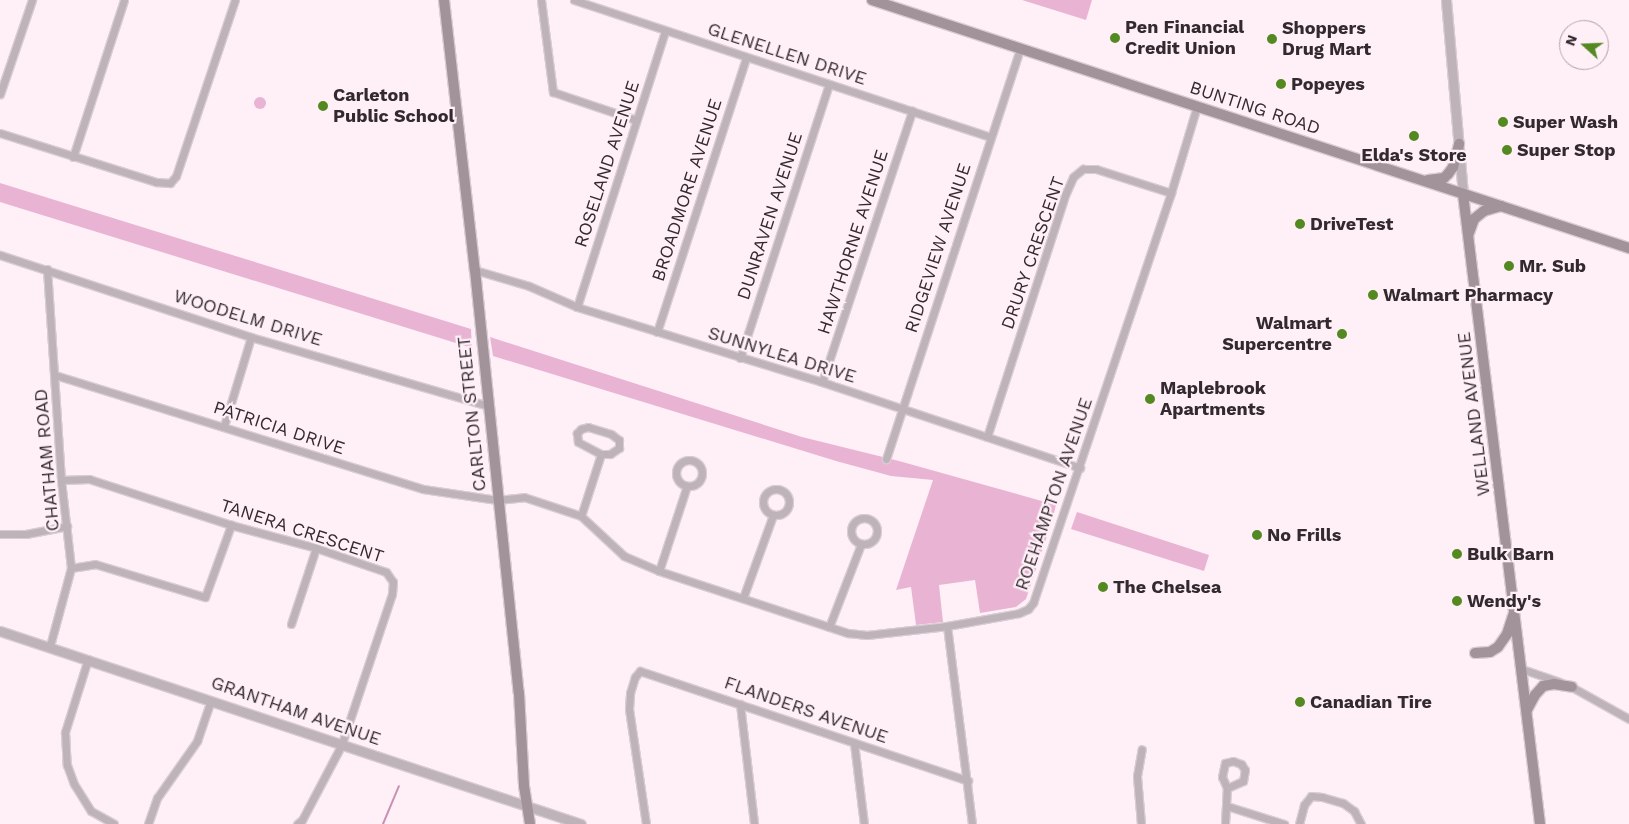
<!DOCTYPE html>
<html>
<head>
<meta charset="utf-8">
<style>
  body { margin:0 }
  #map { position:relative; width:1629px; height:824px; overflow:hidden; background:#fff0f8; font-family:"Work Sans",sans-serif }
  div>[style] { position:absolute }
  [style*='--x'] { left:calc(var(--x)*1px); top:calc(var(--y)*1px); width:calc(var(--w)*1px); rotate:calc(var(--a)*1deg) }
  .green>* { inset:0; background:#e9b4d3 }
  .round { border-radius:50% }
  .stream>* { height:2px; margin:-1px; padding:0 1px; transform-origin:1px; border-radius:1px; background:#c792b1 }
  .roads { filter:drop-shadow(1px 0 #daccd4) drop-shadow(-1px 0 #daccd4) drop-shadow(0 1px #daccd4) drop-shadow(0 -1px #daccd4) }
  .minor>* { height:7px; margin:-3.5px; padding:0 3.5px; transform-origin:3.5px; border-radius:3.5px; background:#bdb3b8 }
  .minor>.ring { margin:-3.5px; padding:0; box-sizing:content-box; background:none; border:7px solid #bdb3b8; border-radius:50% }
  .tertiary>* { height:9px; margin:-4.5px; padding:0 4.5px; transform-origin:4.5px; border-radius:4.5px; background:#bdb3b8 }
  .secondary>* { height:10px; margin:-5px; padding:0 5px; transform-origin:5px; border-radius:5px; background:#a2939b }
  .dots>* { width:14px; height:14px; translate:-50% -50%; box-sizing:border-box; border:2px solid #fff0f8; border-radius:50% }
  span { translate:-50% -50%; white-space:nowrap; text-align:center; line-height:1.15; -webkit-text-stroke:4.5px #fff0f8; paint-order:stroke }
  .poi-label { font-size:18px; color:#332a2f; font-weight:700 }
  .left { translate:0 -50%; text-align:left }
  .right { translate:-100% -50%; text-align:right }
  .street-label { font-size:18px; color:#332a2f }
  .north { position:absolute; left:1559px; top:20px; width:50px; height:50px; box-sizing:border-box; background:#fff0f8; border:1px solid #ada1a8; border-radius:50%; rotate:290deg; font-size:14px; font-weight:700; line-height:20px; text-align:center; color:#332a2f }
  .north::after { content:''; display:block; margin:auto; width:18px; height:22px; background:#548922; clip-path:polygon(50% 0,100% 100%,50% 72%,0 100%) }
</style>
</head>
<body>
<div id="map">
  <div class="green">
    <div style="clip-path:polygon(1022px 0,1092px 0,1086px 20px)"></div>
    <div class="round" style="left:254px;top:97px;width:12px;height:12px"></div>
    <div style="clip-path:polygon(0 183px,471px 329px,472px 348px,0 202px)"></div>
    <div style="clip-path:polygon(490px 337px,802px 437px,899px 461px,1056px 505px,1052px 521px,1026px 599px,1016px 607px,980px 613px,975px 580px,939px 585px,943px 622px,916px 625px,911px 587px,896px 590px,933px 480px,891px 476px,836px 461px,493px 356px)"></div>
    <div style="clip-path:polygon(1077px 512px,1209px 555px,1204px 571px,1071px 529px)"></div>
  </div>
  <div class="stream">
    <div style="--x:383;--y:824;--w:41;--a:-67.2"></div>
  </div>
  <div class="roads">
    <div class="minor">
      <div style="--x:541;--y:0;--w:93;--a:82.6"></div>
      <div style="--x:553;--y:92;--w:88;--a:18.6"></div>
      <div style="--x:574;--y:0;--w:438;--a:18.2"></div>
      <div style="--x:0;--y:94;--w:99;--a:-71.2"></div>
      <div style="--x:0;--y:133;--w:164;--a:17.4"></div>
      <div style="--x:156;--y:182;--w:14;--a:4"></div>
      <div style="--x:170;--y:183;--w:9;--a:-49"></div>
      <div style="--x:176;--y:176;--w:186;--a:-71.5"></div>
      <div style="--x:73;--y:157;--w:165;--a:-72"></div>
      <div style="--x:0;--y:255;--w:264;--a:18.1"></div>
      <div style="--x:251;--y:337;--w:247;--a:16.2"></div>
      <div style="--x:47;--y:269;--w:211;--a:86.2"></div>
      <div style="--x:61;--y:480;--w:89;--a:83.5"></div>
      <div style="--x:71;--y:568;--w:81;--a:105.1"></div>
      <div style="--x:475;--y:270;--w:56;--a:16.5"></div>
      <div style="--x:529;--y:286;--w:52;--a:23.6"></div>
      <div style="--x:577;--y:307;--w:256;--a:17"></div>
      <div style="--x:822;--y:382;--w:272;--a:18.4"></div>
      <div style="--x:577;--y:307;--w:290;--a:-72.3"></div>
      <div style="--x:657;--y:332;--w:288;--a:-72"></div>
      <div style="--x:740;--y:358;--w:288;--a:-72"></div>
      <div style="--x:55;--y:375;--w:385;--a:17.2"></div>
      <div style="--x:423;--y:489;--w:75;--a:8.5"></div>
      <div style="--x:497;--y:500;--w:27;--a:-6"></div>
      <div style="--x:524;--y:497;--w:60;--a:18.4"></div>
      <div style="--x:581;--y:516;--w:59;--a:42.9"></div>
      <div style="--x:624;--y:556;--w:38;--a:23"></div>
      <div style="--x:659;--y:571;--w:199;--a:18.2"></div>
      <div style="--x:848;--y:633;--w:19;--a:6"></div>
      <div style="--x:867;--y:635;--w:81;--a:-6.4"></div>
      <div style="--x:947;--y:626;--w:73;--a:-10.2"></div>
      <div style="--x:1019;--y:613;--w:10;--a:-24"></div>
      <div style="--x:1028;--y:609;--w:8;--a:-50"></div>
      <div style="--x:1033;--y:603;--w:429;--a:-71.4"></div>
      <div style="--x:1170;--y:196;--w:94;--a:-73.3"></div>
      <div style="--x:822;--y:382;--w:286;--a:-71.6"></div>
      <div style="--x:224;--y:426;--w:93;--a:-73.1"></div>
      <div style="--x:987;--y:437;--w:256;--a:-72.1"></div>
      <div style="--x:1066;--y:193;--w:17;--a:-66"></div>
      <div style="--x:1073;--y:177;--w:13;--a:-39"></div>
      <div style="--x:1083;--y:169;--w:13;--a:0"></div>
      <div style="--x:1096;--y:169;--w:79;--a:17.7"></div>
      <div style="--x:886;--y:459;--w:431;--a:-71.9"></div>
      <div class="ring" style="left:676px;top:460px;width:19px;height:19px"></div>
      <div style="--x:61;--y:480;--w:28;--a:-2"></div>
      <div style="--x:89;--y:479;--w:149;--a:17.9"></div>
      <div style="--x:231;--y:525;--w:88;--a:15.1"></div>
      <div style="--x:316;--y:548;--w:74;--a:18.9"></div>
      <div style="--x:386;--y:572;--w:12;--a:55"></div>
      <div style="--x:393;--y:582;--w:12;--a:95"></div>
      <div style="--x:392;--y:594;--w:160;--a:108.5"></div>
      <div style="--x:341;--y:746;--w:84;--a:117.8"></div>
      <div style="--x:302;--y:820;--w:6;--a:141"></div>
      <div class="ring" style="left:763px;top:489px;width:19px;height:19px"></div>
      <div style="--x:581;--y:516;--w:65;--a:-72.1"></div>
      <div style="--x:601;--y:454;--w:9;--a:0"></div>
      <div style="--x:610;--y:454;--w:11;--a:-34"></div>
      <div style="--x:619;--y:448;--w:8;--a:-90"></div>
      <div style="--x:619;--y:440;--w:10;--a:-143"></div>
      <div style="--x:611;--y:434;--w:24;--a:-163"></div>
      <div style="--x:588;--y:427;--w:7;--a:164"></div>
      <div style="--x:581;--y:429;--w:6;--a:135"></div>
      <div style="--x:577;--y:433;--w:9;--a:84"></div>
      <div style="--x:578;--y:442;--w:26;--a:28"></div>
      <div class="ring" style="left:851px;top:518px;width:19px;height:19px"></div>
      <div style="--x:0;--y:534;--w:26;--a:0"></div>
      <div style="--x:26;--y:534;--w:42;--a:-11"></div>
      <div style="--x:71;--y:568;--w:24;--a:-9"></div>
      <div style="--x:95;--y:564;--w:115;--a:16.7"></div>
      <div style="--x:205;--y:597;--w:77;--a:-70.1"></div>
      <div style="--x:659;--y:571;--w:89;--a:-71.8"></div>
      <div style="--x:743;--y:598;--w:88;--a:-70.1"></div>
      <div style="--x:291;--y:624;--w:80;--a:-71.8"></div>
      <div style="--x:947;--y:626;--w:200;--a:82.8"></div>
      <div style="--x:829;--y:627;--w:89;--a:-68.9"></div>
      <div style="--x:88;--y:659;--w:77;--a:107.5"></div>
      <div style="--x:65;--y:732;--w:33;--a:87"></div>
      <div style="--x:67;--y:765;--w:20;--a:70"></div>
      <div style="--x:74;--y:784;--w:32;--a:58"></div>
      <div style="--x:91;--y:811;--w:26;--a:29"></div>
      <div style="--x:1522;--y:669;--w:40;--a:18.9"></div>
      <div style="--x:1570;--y:686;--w:68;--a:29.2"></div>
      <div style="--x:740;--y:704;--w:121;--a:83.3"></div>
      <div style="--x:854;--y:743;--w:82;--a:83"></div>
      <div style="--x:1227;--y:806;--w:60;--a:17.5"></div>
      <div style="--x:148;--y:824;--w:28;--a:-71"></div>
      <div style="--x:157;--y:798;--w:70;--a:-54.9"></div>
      <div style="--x:197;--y:741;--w:43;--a:-71.1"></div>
      <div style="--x:646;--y:824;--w:116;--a:-98.4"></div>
      <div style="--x:629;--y:709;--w:16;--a:-86"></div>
      <div style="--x:630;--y:693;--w:17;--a:-73"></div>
      <div style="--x:635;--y:677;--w:8;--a:-50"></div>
      <div style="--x:640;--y:671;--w:346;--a:18.5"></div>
      <div style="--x:1141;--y:824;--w:48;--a:-94.8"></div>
      <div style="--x:1137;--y:776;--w:27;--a:-80"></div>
      <div style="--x:1225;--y:824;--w:36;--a:-87"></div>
      <div style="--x:1227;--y:788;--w:12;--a:-114"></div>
      <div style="--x:1222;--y:777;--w:14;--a:-78"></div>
      <div style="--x:1225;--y:763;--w:8;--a:-14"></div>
      <div style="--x:1233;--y:761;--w:9;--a:21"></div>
      <div style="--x:1241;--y:764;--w:7;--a:56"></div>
      <div style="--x:1245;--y:770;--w:11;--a:100"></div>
      <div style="--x:1243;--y:781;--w:17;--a:156"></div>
      <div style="--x:1299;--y:824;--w:20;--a:-75"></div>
      <div style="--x:1304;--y:805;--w:11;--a:-52"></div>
      <div style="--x:1311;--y:796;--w:11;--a:5"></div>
      <div style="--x:1322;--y:797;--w:22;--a:16"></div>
      <div style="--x:1343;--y:803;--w:14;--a:36"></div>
      <div style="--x:1354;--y:811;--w:15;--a:62"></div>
    </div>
    <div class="tertiary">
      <div style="--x:1446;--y:0;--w:195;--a:85"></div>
      <div style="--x:0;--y:631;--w:612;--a:18.38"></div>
    </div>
    <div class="secondary">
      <div style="--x:444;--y:0;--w:272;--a:83.5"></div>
      <div style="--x:475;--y:270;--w:425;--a:84.1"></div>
      <div style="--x:519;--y:693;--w:93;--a:86.9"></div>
      <div style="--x:524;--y:786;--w:38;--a:81"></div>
      <div style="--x:872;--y:0;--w:797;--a:18.14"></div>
      <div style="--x:1428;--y:180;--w:16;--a:-7"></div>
      <div style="--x:1444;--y:178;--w:6;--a:-45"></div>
      <div style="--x:1448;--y:174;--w:9;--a:-54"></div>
      <div style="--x:1453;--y:167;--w:24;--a:-75"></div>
      <div style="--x:1463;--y:194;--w:635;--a:83.03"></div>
      <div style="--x:1469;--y:233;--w:15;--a:-70"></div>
      <div style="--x:1474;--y:219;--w:13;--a:-39"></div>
      <div style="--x:1484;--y:211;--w:18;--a:-16"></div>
      <div style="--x:1475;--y:653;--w:15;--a:-4"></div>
      <div style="--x:1490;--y:652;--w:9;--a:-32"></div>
      <div style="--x:1498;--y:647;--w:16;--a:-55"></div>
      <div style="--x:1507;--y:634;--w:20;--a:-72"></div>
      <div style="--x:1527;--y:710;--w:17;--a:-62"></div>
      <div style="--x:1535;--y:695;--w:12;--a:-48"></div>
      <div style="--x:1543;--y:686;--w:11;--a:-10"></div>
      <div style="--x:1554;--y:684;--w:18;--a:9"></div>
    </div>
  </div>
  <div class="dots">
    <div style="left:1115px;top:38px;background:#548922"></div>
    <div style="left:1272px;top:39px;background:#548922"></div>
    <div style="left:1281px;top:84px;background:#548922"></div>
    <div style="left:323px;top:106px;background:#548922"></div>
    <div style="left:1503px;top:122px;background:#548922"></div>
    <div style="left:1414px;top:136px;background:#548922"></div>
    <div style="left:1507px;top:150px;background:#548922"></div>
    <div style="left:1300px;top:224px;background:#548922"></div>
    <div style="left:1509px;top:266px;background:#548922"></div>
    <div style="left:1373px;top:295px;background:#548922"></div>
    <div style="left:1342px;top:334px;background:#548922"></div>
    <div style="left:1150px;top:399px;background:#548922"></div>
    <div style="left:1257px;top:535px;background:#548922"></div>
    <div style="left:1457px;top:554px;background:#548922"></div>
    <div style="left:1103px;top:587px;background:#548922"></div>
    <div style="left:1457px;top:601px;background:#548922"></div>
    <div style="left:1300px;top:702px;background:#548922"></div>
  </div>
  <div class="poi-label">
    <span class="left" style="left:1125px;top:38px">Pen Financial<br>Credit Union</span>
    <span class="left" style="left:1282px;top:39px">Shoppers<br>Drug Mart</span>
    <span class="left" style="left:1291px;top:84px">Popeyes</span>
    <span class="left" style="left:333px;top:106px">Carleton<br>Public School</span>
    <span class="left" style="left:1513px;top:122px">Super Wash</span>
    <span class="left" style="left:1517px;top:150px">Super Stop</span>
    <span style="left:1414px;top:155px">Elda's Store</span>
    <span class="left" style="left:1310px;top:224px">DriveTest</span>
    <span class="left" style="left:1519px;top:266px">Mr. Sub</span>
    <span class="left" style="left:1383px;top:295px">Walmart Pharmacy</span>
    <span class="right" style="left:1332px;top:334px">Walmart<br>Supercentre</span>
    <span class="left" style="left:1160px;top:399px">Maplebrook<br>Apartments</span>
    <span class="left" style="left:1267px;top:535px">No Frills</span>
    <span class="left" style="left:1467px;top:554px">Bulk Barn</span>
    <span class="left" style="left:1113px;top:587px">The Chelsea</span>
    <span class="left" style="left:1467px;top:601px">Wendy's</span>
    <span class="left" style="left:1310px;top:702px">Canadian Tire</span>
  </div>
  <div class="street-label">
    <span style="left:787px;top:54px;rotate:18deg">GLENELLEN DRIVE</span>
    <span style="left:1255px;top:108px;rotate:18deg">BUNTING ROAD</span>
    <span style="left:607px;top:164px;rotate:-72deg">ROSELAND AVENUE</span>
    <span style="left:687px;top:190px;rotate:-72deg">BROADMORE AVENUE</span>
    <span style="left:770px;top:216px;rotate:-72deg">DUNRAVEN AVENUE</span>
    <span style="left:853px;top:242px;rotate:-72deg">HAWTHORNE AVENUE</span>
    <span style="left:938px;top:248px;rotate:-72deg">RIDGEVIEW AVENUE</span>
    <span style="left:1033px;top:253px;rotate:-71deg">DRURY CRESCENT</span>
    <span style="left:248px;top:318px;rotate:17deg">WOODELM DRIVE</span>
    <span style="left:782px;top:355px;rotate:17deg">SUNNYLEA DRIVE</span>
    <span style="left:472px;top:414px;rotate:-96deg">CARLTON STREET</span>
    <span style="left:1474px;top:414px;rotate:-97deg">WELLAND AVENUE</span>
    <span style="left:279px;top:428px;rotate:18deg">PATRICIA DRIVE</span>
    <span style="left:47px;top:460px;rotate:-95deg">CHATHAM ROAD</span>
    <span style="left:1054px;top:494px;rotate:-71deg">ROEHAMPTON AVENUE</span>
    <span style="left:302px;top:531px;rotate:18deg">TANERA CRESCENT</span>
    <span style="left:806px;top:710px;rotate:19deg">FLANDERS AVENUE</span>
    <span style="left:296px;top:711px;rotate:19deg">GRANTHAM AVENUE</span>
  </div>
  <div class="north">N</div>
</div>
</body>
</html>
